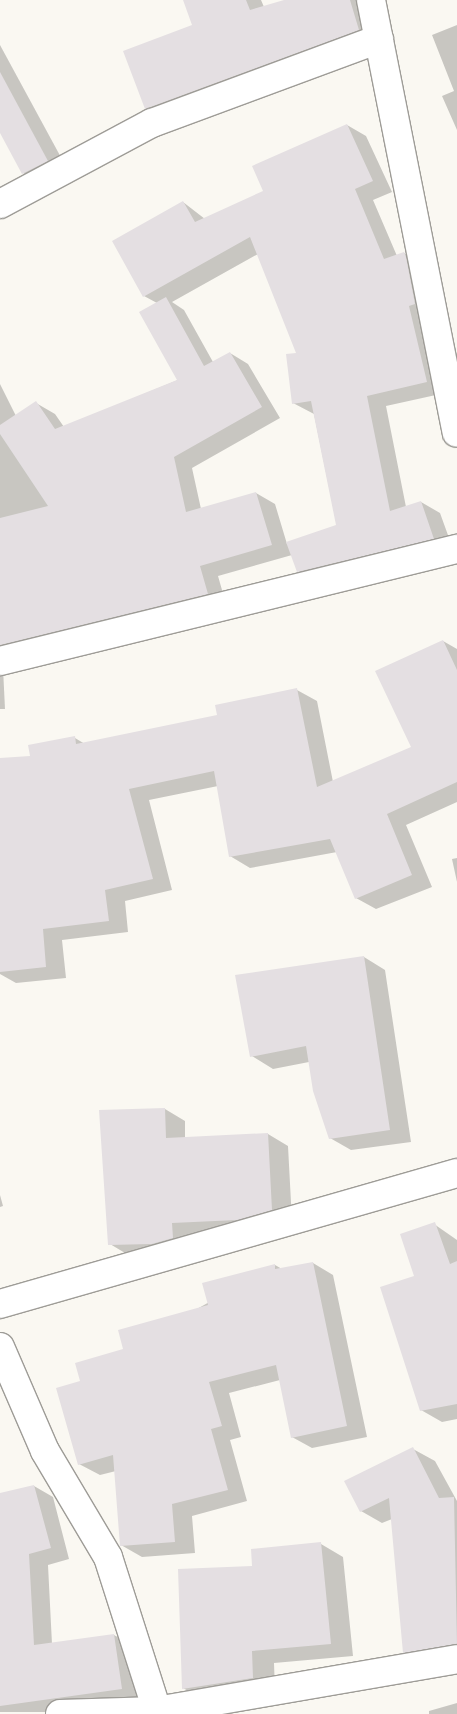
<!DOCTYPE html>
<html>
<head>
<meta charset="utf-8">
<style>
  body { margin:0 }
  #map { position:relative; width:457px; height:1714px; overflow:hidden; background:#faf8f2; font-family:Rubik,sans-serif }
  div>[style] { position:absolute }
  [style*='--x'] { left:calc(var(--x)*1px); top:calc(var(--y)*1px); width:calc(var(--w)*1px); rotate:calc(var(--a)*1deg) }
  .shadow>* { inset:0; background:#0003 }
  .building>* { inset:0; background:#e4dfe2 }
  .roads { filter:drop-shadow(1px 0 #9e9c97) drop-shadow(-1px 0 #9e9c97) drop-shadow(0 1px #9e9c97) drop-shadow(0 -1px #9e9c97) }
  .street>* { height:28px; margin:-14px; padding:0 14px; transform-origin:14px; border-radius:14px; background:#fff }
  span { translate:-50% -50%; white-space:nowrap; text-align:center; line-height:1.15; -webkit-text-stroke:4.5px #faf8f2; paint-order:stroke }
</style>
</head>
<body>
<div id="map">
  <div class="shadow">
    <div style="clip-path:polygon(184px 0,261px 0,264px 7px,288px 0,366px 0,379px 42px,166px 120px,146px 108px,194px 26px)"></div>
    <div style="clip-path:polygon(457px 25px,457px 130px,442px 96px,454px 91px,432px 35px)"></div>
    <div style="clip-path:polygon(0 45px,70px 174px,46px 186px,23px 173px,0 131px)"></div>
    <div style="clip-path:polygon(evenodd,347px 125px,366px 136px,392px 192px,373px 200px,397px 256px,404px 253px,423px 264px,445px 393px,386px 406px,406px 507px,421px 502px,440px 513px,453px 549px,317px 582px,298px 571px,292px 555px,218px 576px,226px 604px,0 650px,0 384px,16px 416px,36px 403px,55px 414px,64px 427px,178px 380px,157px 303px,144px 296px,183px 202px,205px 219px,265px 192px,347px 125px,258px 254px,298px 354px,293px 403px,314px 414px,337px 526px,287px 544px,275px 504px,256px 493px,201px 509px,192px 468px,280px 418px,248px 364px,230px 353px,213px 362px,184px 310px,172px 302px,258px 254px)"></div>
    <div style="clip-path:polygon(443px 641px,457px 649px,457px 802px,406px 825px,432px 887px,376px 909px,356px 898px,337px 852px,250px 868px,230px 856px,218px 786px,149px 800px,172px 890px,125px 901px,128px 932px,62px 940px,66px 978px,16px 983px,0 974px,0 760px,31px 757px,75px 738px,85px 744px,219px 716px,297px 690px,317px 701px,333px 782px,412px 748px)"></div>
    <div style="clip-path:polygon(0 666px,3px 668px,5px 709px,0 709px)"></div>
    <div style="clip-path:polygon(457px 858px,457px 882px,452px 859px)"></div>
    <div style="clip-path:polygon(364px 957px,385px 970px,411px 1142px,351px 1150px,330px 1138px,309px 1062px,273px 1069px,252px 1056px)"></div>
    <div style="clip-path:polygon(165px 1109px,185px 1121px,185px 1138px,268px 1134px,288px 1146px,292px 1221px,258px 1231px,192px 1234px,192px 1249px,130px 1256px,110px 1244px)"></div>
    <div style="clip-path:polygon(0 1195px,3px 1206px,0 1207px)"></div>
    <div style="clip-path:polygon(434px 1224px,457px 1240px,457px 1419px,442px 1422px,421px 1410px,416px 1277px)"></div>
    <div style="clip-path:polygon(313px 1263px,333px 1275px,367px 1437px,312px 1448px,292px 1437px,280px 1380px,229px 1393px,241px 1437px,230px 1440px,247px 1501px,192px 1516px,195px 1553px,142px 1557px,121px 1545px,116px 1471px,100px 1475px,79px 1464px,81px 1382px,124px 1350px,275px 1265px,282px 1269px)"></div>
    <div style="clip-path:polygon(413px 1449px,435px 1461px,457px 1501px,457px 1659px,425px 1664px,404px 1652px,392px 1519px,382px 1523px,361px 1511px)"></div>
    <div style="clip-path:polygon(34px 1486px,53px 1497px,69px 1559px,48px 1565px,52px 1644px,114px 1635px,133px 1646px,140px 1700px,67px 1712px,0 1712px,0 1495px)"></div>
    <div style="clip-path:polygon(321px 1544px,343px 1557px,353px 1656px,274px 1663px,275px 1691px,206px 1701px,183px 1688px,254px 1567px)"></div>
    <div style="clip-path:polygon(457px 1703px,457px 1714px,429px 1714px,429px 1711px)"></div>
  </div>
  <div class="building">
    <div style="clip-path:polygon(183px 0,246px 0,250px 10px,284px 0,350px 0,359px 30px,145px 109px,123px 51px,192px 25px)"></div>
    <div style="clip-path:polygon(0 72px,48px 161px,22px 174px,0 133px)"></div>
    <div style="clip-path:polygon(347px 124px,373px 181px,355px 189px,384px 259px,404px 252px,406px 257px,415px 304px,409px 306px,427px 382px,367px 396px,390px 511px,421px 501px,434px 539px,297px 572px,286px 542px,336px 525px,311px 401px,292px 404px,286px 354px,296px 353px,250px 237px,143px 297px,112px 241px,183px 201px,195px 222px,263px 191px,252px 166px)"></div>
    <div style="clip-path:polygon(166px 297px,204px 366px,230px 352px,262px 407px,174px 457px,186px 512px,256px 492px,272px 545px,200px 566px,208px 594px,0 645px,0 518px,48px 506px,0 434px,0 425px,36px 401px,55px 429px,177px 380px,139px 312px)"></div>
    <div style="clip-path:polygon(443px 640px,457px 670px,457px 782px,387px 814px,412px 875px,355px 899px,330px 839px,229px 857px,214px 771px,129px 789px,153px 879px,105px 890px,109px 921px,43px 929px,46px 967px,0 972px,0 758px,30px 756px,28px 745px,75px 736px,76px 744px,217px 715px,215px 705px,297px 688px,317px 787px,411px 747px,375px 671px)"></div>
    <div style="clip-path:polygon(364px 956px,390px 1130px,329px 1139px,313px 1091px,306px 1046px,250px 1057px,235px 975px)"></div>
    <div style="clip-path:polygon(165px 1108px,166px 1138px,268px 1133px,272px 1210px,237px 1220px,172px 1223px,173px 1238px,152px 1244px,108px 1245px,99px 1110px)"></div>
    <div style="clip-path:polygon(435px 1222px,450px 1264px,457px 1261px,457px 1404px,420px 1411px,380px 1287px,414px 1276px,400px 1234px)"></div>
    <div style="clip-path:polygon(313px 1262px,347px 1426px,291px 1438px,276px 1365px,209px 1382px,222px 1426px,211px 1429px,228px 1490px,172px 1504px,175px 1542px,120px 1546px,113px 1455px,78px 1465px,56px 1388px,80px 1381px,75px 1363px,123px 1349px,118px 1330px,208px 1305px,202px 1283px,275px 1264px,275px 1269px)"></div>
    <div style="clip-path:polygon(413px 1447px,439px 1498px,454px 1497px,457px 1644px,403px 1653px,389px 1498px,360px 1512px,344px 1481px)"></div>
    <div style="clip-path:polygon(34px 1485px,51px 1548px,29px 1554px,34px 1645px,114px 1634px,122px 1689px,0 1706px,0 1493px)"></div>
    <div style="clip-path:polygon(321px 1542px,331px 1644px,252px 1651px,253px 1678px,182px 1689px,178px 1569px,252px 1566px,251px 1549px)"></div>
  </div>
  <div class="roads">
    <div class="street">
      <div style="--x:371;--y:0;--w:441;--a:78.8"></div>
      <div style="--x:0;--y:204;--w:172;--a:-28.1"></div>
      <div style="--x:152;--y:123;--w:242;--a:-20.3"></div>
      <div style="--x:0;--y:661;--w:471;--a:-13.8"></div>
      <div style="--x:0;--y:1304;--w:475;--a:-16"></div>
      <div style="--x:0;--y:1347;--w:113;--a:66.6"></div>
      <div style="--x:45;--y:1451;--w:123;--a:59.3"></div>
      <div style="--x:108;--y:1557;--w:162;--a:72.3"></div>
      <div style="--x:60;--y:1714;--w:97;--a:-1.8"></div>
      <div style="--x:157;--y:1711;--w:304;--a:-9.8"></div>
    </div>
  </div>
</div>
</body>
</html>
